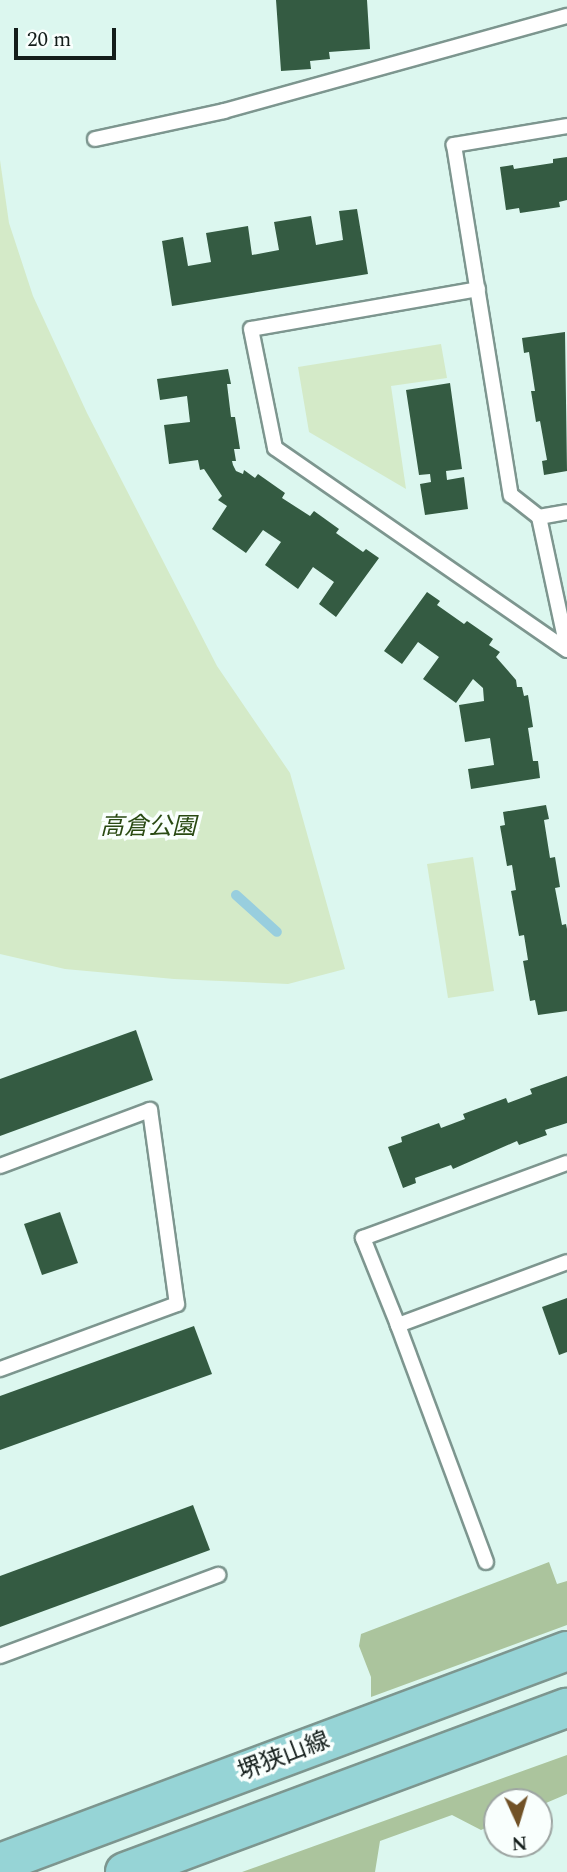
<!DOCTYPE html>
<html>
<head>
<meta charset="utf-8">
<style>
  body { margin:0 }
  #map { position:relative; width:567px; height:1872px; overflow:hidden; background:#dcf7ef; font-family:Spectral,"Noto Sans JP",serif }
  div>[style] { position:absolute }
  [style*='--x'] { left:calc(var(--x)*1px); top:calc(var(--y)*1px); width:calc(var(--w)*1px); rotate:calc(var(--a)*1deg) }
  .green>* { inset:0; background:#d4eac8 }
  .forest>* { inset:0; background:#abc49d }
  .stream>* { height:10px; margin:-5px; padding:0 5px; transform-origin:5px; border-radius:5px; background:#98cede }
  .building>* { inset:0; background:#345b42 }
  .roads { filter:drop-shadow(2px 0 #7d968f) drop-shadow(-2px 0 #7d968f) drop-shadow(0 2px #7d968f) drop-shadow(0 -2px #7d968f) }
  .lane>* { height:14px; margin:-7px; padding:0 7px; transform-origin:7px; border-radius:7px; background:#fff }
  .primary>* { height:38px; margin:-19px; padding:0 19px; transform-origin:19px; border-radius:19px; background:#96d4d6 }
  span { translate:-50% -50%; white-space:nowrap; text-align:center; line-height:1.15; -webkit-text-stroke:7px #f9fffd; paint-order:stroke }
  .park-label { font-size:24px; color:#2a4a13; font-style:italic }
  .street-label { font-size:24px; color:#131d1a }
  .north { position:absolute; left:483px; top:1788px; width:70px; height:70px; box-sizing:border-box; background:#f9fffd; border:2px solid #9da5a2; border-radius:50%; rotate:176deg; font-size:19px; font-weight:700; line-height:28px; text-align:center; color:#131d1a }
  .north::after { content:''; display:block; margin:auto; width:24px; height:32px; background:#715227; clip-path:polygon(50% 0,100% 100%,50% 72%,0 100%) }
  .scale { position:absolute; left:14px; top:28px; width:102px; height:32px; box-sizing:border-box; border:4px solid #131d1a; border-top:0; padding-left:9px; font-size:21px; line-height:24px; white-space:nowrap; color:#131d1a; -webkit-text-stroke:5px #f9fffd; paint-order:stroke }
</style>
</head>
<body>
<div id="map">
  <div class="green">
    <div style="clip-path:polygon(0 160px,9px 223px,33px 296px,87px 413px,217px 666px,290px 773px,345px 969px,288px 984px,174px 979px,65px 969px,0 954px)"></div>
    <div style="clip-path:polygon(441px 344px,447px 378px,391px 386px,406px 489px,309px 432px,298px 367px)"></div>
    <div style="clip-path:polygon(473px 857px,494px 991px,448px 998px,427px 864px)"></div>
  </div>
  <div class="forest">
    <div style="clip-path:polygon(549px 1562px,557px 1584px,567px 1581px,567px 1625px,371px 1697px,371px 1677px,359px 1646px,361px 1634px)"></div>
    <div style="clip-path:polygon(567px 1755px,567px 1794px,539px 1806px,539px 1802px,497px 1802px,497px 1823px,481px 1830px,452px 1815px,380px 1841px,375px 1872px,242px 1872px)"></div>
  </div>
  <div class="stream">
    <div style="--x:236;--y:895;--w:55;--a:42.1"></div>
  </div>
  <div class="building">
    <div style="clip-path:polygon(276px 0,367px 0,370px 49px,329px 52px,330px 59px,310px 61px,311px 69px,281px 71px)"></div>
    <div style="clip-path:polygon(567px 157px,567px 200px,559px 202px,560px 207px,520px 213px,519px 208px,506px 210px,500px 167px,513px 165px,514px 169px,553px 163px,553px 159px)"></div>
    <div style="clip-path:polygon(357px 209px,368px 274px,172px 306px,162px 241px,183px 237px,188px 266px,211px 262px,206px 233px,248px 226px,252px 255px,279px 250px,274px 222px,311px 216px,316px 245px,343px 240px,339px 211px)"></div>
    <div style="clip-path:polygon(565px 332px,567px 471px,544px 475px,542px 461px,547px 460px,540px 421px,536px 422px,531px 391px,535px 391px,529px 352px,524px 353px,522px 338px)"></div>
    <div style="clip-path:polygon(228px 369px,231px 384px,227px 384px,231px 417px,235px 417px,240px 449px,234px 449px,236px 461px,232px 461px,233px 465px,236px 471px,243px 474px,244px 470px,255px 478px,258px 474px,285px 493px,282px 498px,310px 516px,314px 511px,339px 529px,336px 533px,363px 552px,366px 549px,379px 558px,336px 617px,319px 604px,334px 582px,313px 567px,298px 589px,265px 565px,281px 542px,263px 530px,246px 553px,212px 529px,227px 506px,218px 500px,222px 496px,204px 469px,200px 470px,198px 460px,169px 464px,164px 425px,190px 422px,187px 396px,160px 400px,157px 379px)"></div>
    <div style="clip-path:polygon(450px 383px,462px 469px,446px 471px,447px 480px,464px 477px,468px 509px,425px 515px,420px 484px,431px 482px,430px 474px,419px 475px,406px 390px)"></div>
    <div style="clip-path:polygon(427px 592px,440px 601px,437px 605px,464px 624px,467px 621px,493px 639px,489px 645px,500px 652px,496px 657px,516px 680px,517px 687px,522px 687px,524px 696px,528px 695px,533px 727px,528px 728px,533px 761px,538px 761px,540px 778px,471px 789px,468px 769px,494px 765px,490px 738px,465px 742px,459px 705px,484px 701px,483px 688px,473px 679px,456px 703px,423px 679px,439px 657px,418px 642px,402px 664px,384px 651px)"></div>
    <div style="clip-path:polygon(546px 805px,549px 819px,544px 820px,550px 858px,555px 857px,560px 887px,555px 888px,562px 925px,566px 924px,567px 929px,567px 1011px,538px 1015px,535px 1000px,530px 1001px,523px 961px,528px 960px,524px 935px,519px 936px,511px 891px,516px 890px,512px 865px,507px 866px,500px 826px,505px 825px,503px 812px)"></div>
    <div style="clip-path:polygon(136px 1030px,153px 1080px,0 1136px,0 1079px)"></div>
    <div style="clip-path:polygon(567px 1076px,567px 1123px,545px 1130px,547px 1135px,519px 1145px,517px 1141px,453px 1169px,451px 1165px,415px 1178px,416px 1183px,403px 1188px,388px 1147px,402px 1142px,401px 1137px,439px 1123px,441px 1128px,465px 1119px,463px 1114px,506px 1098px,508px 1103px,532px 1094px,530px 1089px)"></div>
    <div style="clip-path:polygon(60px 1212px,78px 1263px,42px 1275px,24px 1224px)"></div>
    <div style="clip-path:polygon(567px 1298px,567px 1352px,559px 1355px,542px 1307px)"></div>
    <div style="clip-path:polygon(194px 1326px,212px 1374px,0 1450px,0 1396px)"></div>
    <div style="clip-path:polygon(193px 1505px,210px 1550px,0 1627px,0 1576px)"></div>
  </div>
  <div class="roads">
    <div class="lane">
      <div style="--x:567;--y:126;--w:115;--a:170.5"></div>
      <div style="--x:454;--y:145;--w:355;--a:80.8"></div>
      <div style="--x:511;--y:495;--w:36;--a:38"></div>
      <div style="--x:539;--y:517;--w:134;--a:77.9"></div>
      <div style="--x:95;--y:139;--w:132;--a:-12.2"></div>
      <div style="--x:224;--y:111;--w:356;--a:-15.5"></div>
      <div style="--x:478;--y:289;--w:230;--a:170"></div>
      <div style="--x:251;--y:329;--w:121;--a:78.6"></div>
      <div style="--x:275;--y:448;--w:355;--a:34.7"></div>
      <div style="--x:539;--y:517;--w:28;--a:-10"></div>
      <div style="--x:0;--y:1166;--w:160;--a:-20.5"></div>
      <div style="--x:150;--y:1110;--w:196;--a:82.1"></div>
      <div style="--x:177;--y:1304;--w:189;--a:159.8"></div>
      <div style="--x:398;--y:1325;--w:180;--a:-20.4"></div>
      <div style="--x:486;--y:1562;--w:253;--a:-110.4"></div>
      <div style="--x:398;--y:1325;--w:94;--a:-111.9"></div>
      <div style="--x:363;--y:1238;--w:217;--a:-20.2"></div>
      <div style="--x:0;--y:1656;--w:233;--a:-20.4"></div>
    </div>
    <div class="primary">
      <div style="--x:0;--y:1863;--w:605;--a:-20.5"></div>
      <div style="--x:125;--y:1872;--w:471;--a:-20.4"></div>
    </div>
  </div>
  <div class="park-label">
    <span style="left:148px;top:828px">高倉公園</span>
  </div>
  <div class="street-label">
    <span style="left:284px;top:1757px;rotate:-21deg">堺狭山線</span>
  </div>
  <div class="north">N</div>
  <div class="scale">20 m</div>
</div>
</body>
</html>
